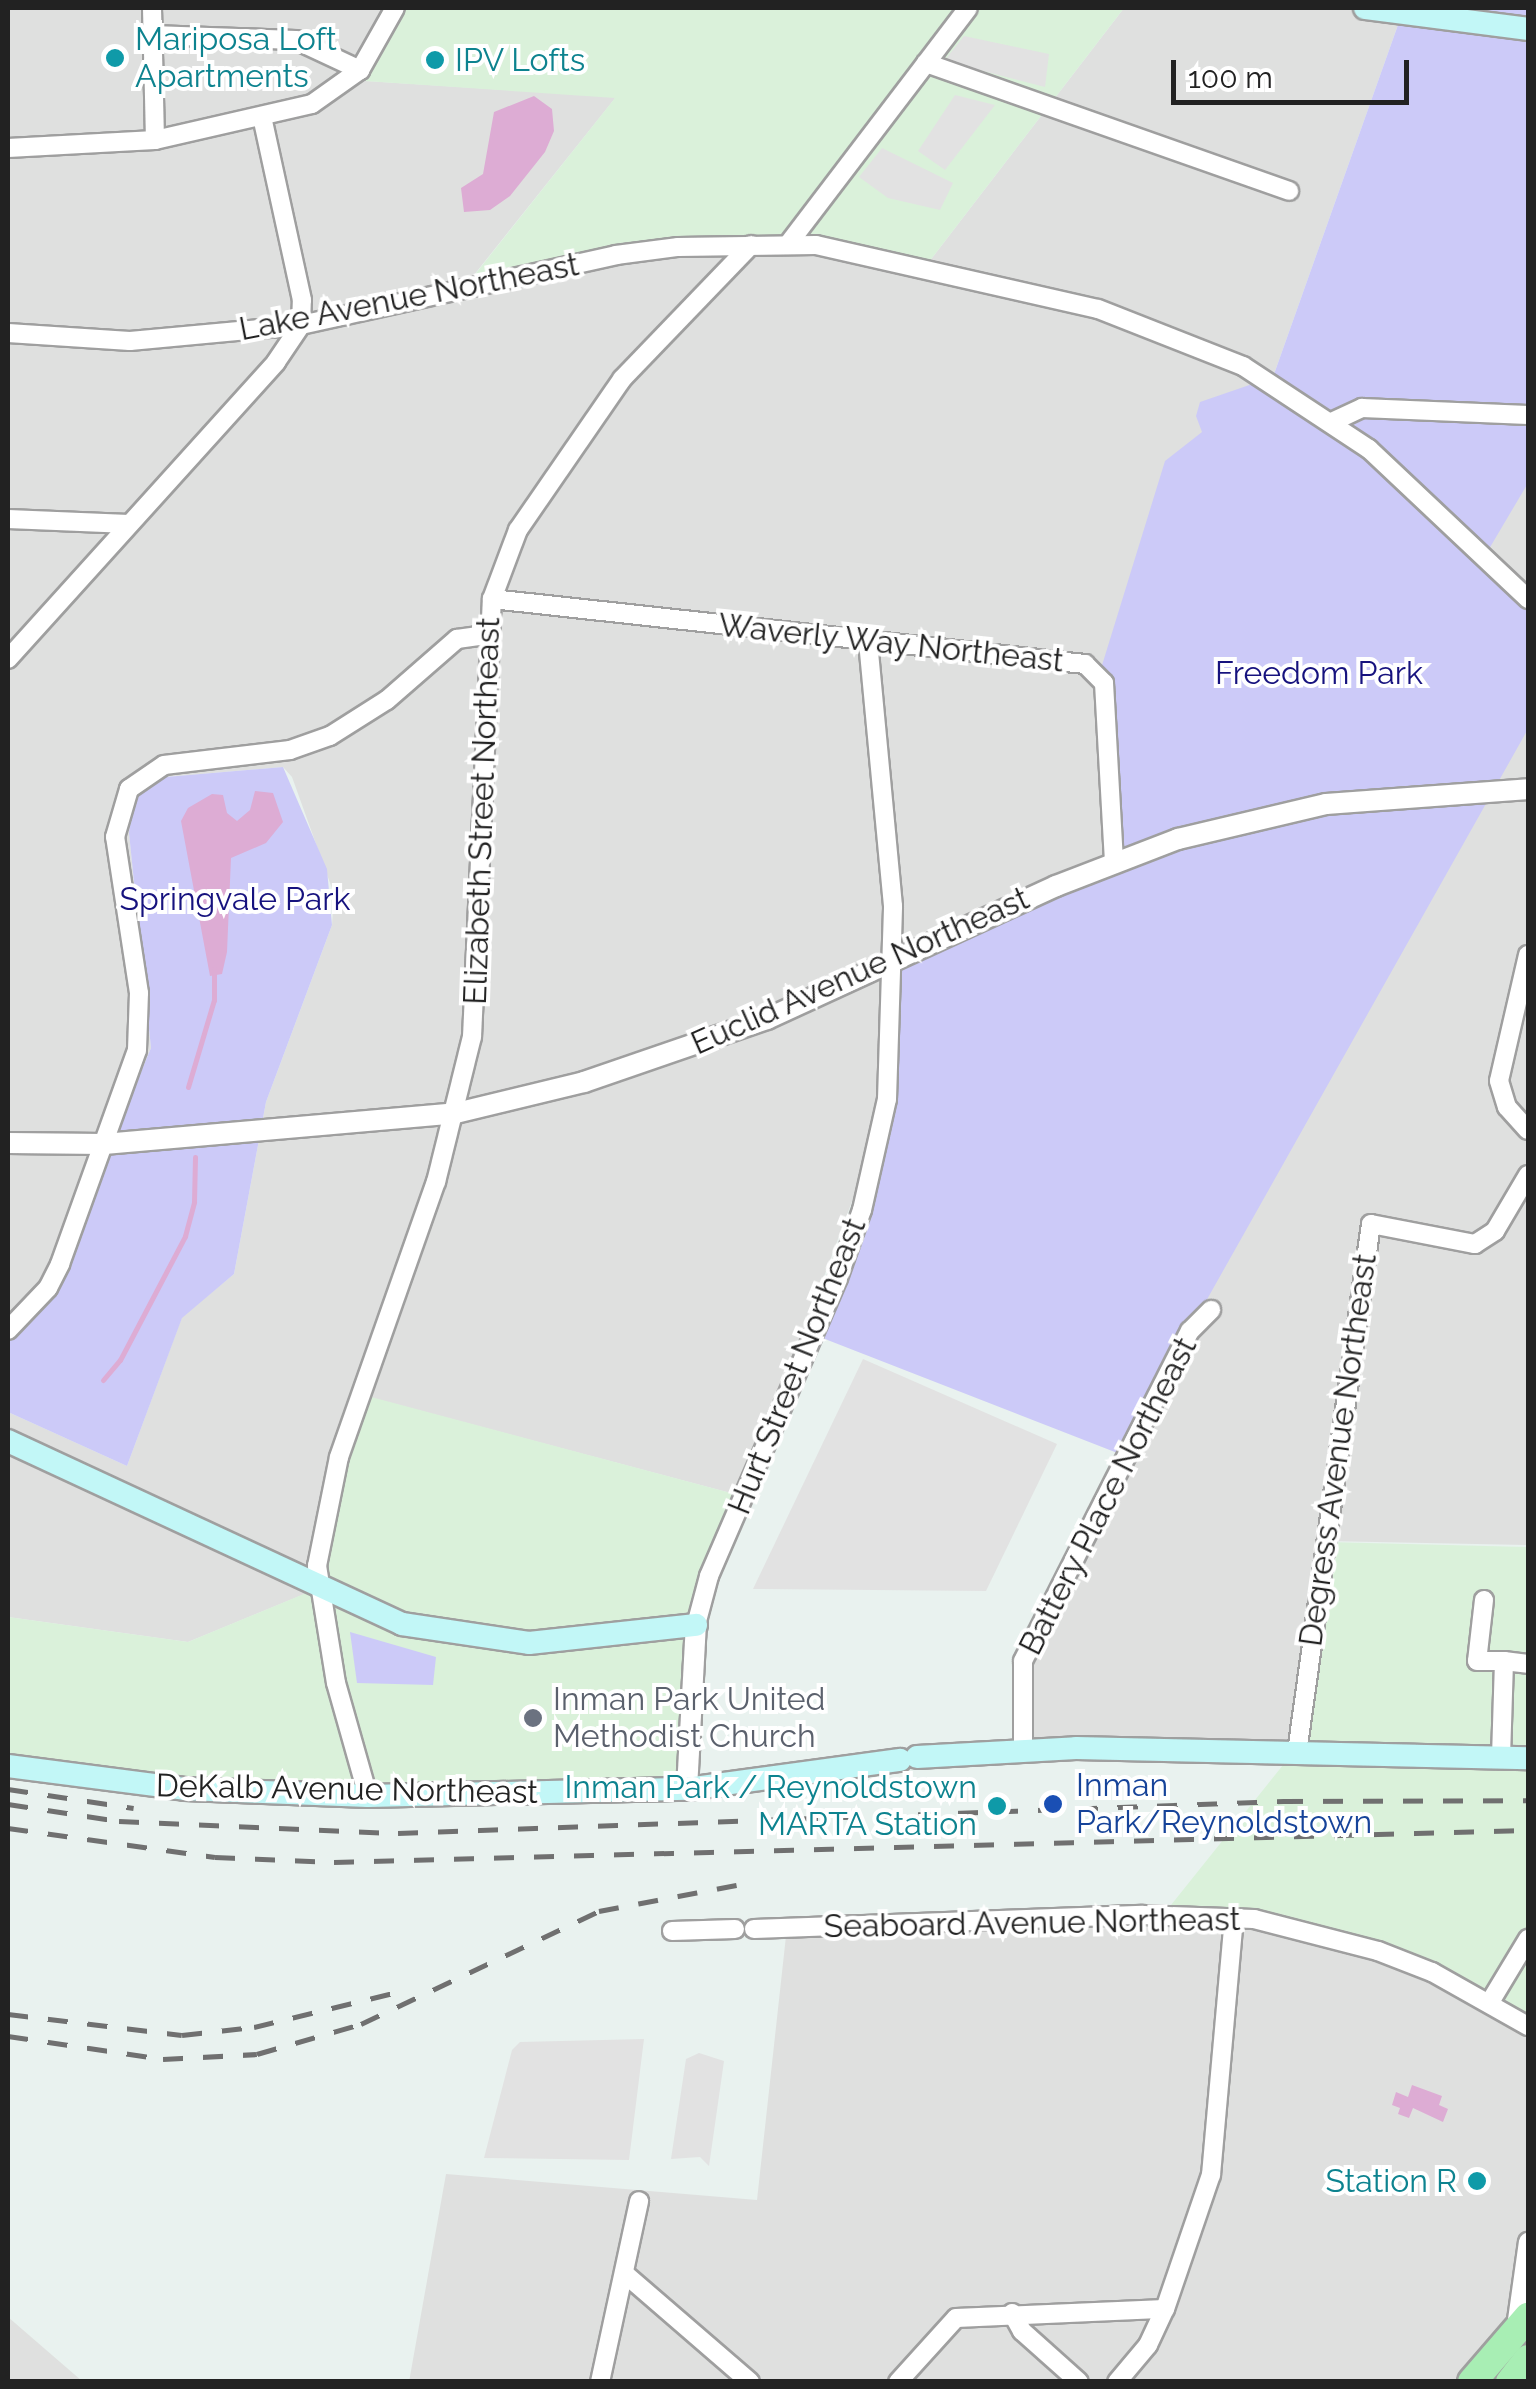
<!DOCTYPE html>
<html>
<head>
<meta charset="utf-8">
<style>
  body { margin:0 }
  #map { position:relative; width:1536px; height:2389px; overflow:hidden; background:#e9f2ef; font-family:Raleway,sans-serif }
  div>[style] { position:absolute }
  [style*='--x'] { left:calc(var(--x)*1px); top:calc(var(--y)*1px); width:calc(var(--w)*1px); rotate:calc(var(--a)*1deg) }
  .residential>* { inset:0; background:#dfe0df }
  .commercial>* { inset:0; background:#daf1da }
  .park>* { inset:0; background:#cccaf8 }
  .parking>* { inset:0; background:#e2e2e2 }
  .water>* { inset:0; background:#ddacd4 }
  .stream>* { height:5px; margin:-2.5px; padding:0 2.5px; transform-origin:2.5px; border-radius:2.5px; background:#ddacd4 }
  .roads { filter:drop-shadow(2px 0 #9f9f9f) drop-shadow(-2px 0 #9f9f9f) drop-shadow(0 2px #9f9f9f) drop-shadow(0 -2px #9f9f9f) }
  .minor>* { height:18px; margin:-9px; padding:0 9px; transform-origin:9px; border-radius:9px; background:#fff }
  .tertiary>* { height:20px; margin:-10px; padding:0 10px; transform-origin:10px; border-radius:10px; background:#fff }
  .secondary>* { height:22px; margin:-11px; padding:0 11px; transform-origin:11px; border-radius:11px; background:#c2f7f7 }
  .trunk>* { height:28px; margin:-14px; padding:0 14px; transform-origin:14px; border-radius:14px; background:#a8eeb4 }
  .rail>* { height:5px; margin-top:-2.5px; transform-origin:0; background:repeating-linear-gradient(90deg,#707070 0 20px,transparent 0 40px) }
  .dots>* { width:28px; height:28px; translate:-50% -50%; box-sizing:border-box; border:5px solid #fff; border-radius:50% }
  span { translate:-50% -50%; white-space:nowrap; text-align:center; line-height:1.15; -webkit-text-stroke:8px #fff; paint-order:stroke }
  .culture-label { font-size:32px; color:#0d838f }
  .left { translate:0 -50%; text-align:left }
  .right { translate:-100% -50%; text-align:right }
  .street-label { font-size:32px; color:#222 }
  .park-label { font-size:32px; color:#16127e }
  .worship-label { font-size:32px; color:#5b616d }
  .transit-label { font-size:32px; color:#164399 }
  .frame { position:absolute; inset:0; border:10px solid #222; pointer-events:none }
  .scale { position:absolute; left:1171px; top:60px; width:238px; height:45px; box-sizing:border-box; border:5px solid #222; border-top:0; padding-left:12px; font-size:30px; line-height:35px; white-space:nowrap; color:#222; -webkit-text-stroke:8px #fff; paint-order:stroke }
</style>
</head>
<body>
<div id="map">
  <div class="residential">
    <div style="clip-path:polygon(8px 8px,387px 8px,351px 80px,616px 97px,462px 290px,659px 248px,772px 235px,922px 271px,1124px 8px,1404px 8px,1273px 377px,1099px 675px,1124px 847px,891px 961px,885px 1113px,742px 1496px,361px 1395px,312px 1591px,188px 1642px,8px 1617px,8px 1412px,127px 1466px,182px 1317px,234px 1274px,266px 1102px,332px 925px,334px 894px,292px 777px,283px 767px,154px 778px,129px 833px,151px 1048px,47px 1297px,8px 1339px)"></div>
    <div style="clip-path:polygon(1528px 481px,1528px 583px,1488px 548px)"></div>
    <div style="clip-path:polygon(1528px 726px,1528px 1545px,1326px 1541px,1294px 1749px,1026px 1762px,1028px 1640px,1119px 1453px)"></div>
    <div style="clip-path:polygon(1236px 1917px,1391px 1949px,1528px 2028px,1528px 2247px,1517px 2341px,1482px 2381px,409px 2382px,446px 2174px,757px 2200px,786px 1936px)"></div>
    <div style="clip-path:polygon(8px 2317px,82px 2381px,8px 2381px)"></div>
  </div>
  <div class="commercial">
    <div style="clip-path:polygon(387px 8px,1124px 8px,922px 271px,772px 235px,659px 248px,461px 292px,615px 98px,350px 80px)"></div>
    <div style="clip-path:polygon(360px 1394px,742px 1496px,689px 1632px,682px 1788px,380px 1797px,8px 1768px,8px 1617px,188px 1642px,311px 1591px)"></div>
    <div style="clip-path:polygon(1327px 1542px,1528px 1547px,1528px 2028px,1391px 1949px,1236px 1917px,1163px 1915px,1295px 1750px)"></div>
  </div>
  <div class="park">
    <div style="clip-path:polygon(1404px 8px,1528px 8px,1528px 483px,1489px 549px,1528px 584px,1528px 729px,1120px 1454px,807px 1332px,885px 1113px,891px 961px,1124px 847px,1099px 675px,1165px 461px,1202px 432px,1196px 416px,1200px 402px,1273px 377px)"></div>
    <div style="clip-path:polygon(283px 767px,327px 869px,332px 925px,266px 1102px,234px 1274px,182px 1318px,127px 1466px,8px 1412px,8px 1339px,47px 1297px,151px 1048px,129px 833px,133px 803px,154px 778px)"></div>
    <div style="clip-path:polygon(350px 1632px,436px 1657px,433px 1685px,357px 1683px)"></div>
  </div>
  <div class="parking">
    <div style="clip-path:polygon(964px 36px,1049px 54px,1045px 87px,944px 61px)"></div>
    <div style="clip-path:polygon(955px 95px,995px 105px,945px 170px,918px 151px)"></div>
    <div style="clip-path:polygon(882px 148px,953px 183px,940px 210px,888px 198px,859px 177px)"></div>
    <div style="clip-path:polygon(863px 1359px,1057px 1444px,986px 1591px,753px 1589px)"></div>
    <div style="clip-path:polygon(644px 2039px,629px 2160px,484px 2158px,512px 2050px,520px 2042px)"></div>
    <div style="clip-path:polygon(699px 2053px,724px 2061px,709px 2166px,700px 2157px,671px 2159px,686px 2059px)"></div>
  </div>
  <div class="water">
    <div style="clip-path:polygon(534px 96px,552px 109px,554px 131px,545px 152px,510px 196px,490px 210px,464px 212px,461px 188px,483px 174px,494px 112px)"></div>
    <div style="clip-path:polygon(255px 791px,273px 793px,283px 822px,266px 843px,231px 858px,227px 952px,222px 974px,210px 976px,181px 821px,188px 808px,212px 794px,223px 795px,227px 813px,237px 821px,250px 810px)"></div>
    <div style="clip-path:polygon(1412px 2085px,1442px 2096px,1439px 2105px,1448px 2109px,1443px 2122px,1413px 2108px,1409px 2118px,1398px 2114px,1400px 2108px,1392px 2105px,1396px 2092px,1408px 2097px)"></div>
  </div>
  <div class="stream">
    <div style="--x:188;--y:1087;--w:91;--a:-73.4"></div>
    <div style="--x:214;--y:1000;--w:31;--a:-90"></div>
    <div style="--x:103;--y:1380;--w:26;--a:-50"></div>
    <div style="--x:120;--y:1360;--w:140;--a:-62.3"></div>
    <div style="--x:185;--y:1236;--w:35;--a:-75"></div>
    <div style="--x:194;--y:1202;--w:45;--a:-88.7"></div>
  </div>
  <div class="roads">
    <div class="minor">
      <div style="--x:152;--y:8;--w:132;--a:88.7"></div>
      <div style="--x:152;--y:35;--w:144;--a:2"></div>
      <div style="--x:296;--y:40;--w:71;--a:25.1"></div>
      <div style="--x:926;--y:63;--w:385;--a:19.4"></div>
      <div style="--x:8;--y:148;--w:147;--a:-3.1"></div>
      <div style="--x:155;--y:140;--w:161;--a:-12.9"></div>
      <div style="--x:312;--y:104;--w:59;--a:-35.3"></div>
      <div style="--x:360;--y:70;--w:71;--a:-60.6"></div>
      <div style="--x:789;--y:243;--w:295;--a:-52.7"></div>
      <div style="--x:8;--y:333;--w:122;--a:3.8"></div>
      <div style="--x:130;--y:341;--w:172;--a:-5.3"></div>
      <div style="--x:301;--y:325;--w:323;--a:-12.5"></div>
      <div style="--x:616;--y:255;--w:63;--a:-7.4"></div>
      <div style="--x:678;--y:247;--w:138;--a:-0.8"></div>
      <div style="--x:816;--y:245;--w:289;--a:12.8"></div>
      <div style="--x:1098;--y:309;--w:156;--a:21.5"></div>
      <div style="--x:1243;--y:366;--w:151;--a:33.4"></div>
      <div style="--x:1369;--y:449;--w:219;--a:43.3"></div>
      <div style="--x:1334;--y:421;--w:31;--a:-25"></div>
      <div style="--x:1362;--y:408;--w:166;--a:2.4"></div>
      <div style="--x:8;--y:519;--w:121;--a:2.4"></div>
      <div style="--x:492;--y:599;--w:597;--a:6.26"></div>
      <div style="--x:1085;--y:664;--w:27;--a:45"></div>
      <div style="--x:1104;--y:683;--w:178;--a:86.8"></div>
      <div style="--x:8;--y:659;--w:400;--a:-47.9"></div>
      <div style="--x:276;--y:362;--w:45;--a:-56"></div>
      <div style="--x:301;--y:325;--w:25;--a:-88"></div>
      <div style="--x:302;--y:300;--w:187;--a:-102.3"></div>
      <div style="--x:1528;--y:955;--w:129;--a:103"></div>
      <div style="--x:1499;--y:1081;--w:27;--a:73"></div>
      <div style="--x:1507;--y:1107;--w:31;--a:48"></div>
      <div style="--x:8;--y:1330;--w:58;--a:-46.4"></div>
      <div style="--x:48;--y:1288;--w:27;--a:-63"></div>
      <div style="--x:60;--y:1264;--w:227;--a:-70.2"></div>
      <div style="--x:137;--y:1050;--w:57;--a:-88"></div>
      <div style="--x:139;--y:993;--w:158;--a:-98.7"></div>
      <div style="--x:115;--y:837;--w:50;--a:-73.7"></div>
      <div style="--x:129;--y:789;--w:42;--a:-34.4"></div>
      <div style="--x:164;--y:765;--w:127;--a:-6.8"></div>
      <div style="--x:290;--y:750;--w:42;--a:-19.3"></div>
      <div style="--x:330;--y:736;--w:67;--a:-32.3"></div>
      <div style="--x:387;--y:700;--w:93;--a:-41.1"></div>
      <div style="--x:457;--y:639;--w:29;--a:-8"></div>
      <div style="--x:1484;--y:1600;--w:61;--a:96.5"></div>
      <div style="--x:1477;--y:1661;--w:27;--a:0"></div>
      <div style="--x:696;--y:1625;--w:51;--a:-75.1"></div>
      <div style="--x:709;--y:1576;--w:325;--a:-66.6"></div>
      <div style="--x:838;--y:1278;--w:72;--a:-70.6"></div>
      <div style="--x:862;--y:1210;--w:114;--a:-77.3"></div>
      <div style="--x:887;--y:1099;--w:193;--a:-88.2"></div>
      <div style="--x:893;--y:906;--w:267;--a:-95.4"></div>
      <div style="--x:1023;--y:1750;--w:89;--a:-90"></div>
      <div style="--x:1023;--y:1661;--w:370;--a:-63.2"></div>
      <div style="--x:1190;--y:1331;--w:30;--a:-45"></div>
      <div style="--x:1297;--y:1752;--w:533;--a:-82.02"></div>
      <div style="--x:1371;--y:1224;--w:106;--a:10.9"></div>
      <div style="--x:1475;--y:1244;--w:24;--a:-33"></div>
      <div style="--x:1495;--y:1231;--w:65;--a:-59.5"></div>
      <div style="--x:1501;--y:1757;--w:96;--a:-88.2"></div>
      <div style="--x:1504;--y:1661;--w:24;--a:7"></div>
      <div style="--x:368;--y:1796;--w:117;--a:-105.8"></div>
      <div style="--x:336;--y:1683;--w:119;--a:-99.2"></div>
      <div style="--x:317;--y:1566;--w:111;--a:-78.6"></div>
      <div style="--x:339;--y:1457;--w:292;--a:-70.6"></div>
      <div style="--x:436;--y:1182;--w:149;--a:-76.1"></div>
      <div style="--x:472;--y:1037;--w:438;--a:-87.4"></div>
      <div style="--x:492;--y:599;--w:74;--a:-69.4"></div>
      <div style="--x:518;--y:530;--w:183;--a:-55.4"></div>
      <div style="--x:622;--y:379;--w:186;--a:-46.1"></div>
      <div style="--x:754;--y:1929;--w:389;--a:-2.1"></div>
      <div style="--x:1143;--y:1915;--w:111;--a:2.1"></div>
      <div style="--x:1254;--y:1919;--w:128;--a:14.5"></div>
      <div style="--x:1378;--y:1951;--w:58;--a:21.3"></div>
      <div style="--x:1432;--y:1972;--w:110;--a:29.4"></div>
      <div style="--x:672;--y:1931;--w:63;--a:-1.8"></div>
      <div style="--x:1490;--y:2002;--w:74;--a:-58.9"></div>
      <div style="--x:625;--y:2274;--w:165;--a:40.8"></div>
      <div style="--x:1012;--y:2313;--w:21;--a:61"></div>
      <div style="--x:1022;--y:2331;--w:76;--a:41.8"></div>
      <div style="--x:1516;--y:2327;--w:86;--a:-82"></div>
      <div style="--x:600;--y:2382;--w:185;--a:-77.8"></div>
      <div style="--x:898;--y:2382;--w:86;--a:-47.8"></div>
      <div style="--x:956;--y:2318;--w:209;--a:-2.5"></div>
      <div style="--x:1117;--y:2382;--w:48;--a:-50"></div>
      <div style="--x:1148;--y:2345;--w:40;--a:-65"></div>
      <div style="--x:1165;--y:2309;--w:142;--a:-71.1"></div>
      <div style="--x:1211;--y:2175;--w:258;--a:-84.9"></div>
    </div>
    <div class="tertiary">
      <div style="--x:8;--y:1143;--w:96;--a:0.6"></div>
      <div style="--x:104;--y:1144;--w:353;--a:-5"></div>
      <div style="--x:456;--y:1113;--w:132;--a:-13.6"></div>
      <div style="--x:584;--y:1082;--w:194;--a:-19"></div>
      <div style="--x:767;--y:1019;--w:318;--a:-24.7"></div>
      <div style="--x:1056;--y:886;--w:131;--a:-21.1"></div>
      <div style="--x:1178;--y:839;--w:152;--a:-13.3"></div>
      <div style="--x:1326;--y:804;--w:203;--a:-4.2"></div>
      <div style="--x:687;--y:1789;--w:164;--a:-86.9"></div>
    </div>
    <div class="secondary">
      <div style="--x:1365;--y:8;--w:164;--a:7.3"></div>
      <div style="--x:8;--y:1441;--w:434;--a:24.9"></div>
      <div style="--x:402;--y:1624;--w:128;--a:8.5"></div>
      <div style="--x:529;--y:1643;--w:168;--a:-6.2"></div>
      <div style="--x:917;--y:1757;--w:159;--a:-3.2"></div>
      <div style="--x:1076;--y:1748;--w:452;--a:1.3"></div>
      <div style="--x:8;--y:1766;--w:178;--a:7.4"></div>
      <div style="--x:185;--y:1789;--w:183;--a:2.2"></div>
      <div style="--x:368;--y:1796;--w:319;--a:-1.3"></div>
      <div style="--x:687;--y:1789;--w:215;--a:-7.8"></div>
    </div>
    <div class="trunk">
      <div style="--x:1472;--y:2382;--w:86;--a:-49.3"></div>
      <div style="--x:1510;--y:2382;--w:29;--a:-52"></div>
    </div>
  </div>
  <div class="rail">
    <div style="--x:8;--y:1789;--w:127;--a:8.6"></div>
    <div style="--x:8;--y:1804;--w:112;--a:8.7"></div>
    <div style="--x:119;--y:1821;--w:279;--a:2.5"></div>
    <div style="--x:398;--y:1833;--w:886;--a:-2.07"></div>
    <div style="--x:1283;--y:1801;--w:245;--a:-0.2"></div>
    <div style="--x:8;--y:1828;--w:209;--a:8"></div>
    <div style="--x:215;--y:1857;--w:119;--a:2.4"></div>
    <div style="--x:334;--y:1862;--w:1194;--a:-1.54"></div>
    <div style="--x:8;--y:2014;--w:175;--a:6.9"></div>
    <div style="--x:182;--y:2035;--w:72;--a:-6.3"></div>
    <div style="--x:254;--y:2027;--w:156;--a:-13.7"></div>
    <div style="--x:8;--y:2036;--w:157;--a:8.4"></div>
    <div style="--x:163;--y:2059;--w:94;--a:-3"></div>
    <div style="--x:257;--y:2054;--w:108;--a:-16.1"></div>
    <div style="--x:361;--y:2024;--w:263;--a:-25.4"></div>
    <div style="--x:599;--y:1911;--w:156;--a:-10.7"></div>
  </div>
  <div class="dots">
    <div style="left:115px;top:58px;background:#0f9aa8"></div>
    <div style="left:435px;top:60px;background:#0f9aa8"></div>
    <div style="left:533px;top:1718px;background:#6b7280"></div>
    <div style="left:1053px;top:1804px;background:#1a4fb4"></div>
    <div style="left:997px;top:1806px;background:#0f9aa8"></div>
    <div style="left:1477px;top:2181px;background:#0f9aa8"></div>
  </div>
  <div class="culture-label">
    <span class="left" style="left:135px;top:58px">Mariposa Loft<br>Apartments</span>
    <span class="left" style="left:455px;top:60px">IPV Lofts</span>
    <span class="right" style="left:977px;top:1806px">Inman Park / Reynoldstown<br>MARTA Station</span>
    <span class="right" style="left:1457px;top:2181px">Station R</span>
  </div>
  <div class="street-label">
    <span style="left:409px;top:297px;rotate:-11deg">Lake Avenue Northeast</span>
    <span style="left:891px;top:643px;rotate:6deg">Waverly Way Northeast</span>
    <span style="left:482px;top:811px;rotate:-88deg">Elizabeth Street Northeast</span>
    <span style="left:860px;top:971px;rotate:-24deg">Euclid Avenue Northeast</span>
    <span style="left:797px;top:1366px;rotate:-68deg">Hurt Street Northeast</span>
    <span style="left:1338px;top:1450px;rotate:-82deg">Degress Avenue Northeast</span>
    <span style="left:1108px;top:1496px;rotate:-63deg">Battery Place Northeast</span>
    <span style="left:347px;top:1789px;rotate:1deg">DeKalb Avenue Northeast</span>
    <span style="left:1032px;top:1923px;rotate:-1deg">Seaboard Avenue Northeast</span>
  </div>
  <div class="park-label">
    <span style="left:1319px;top:673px">Freedom Park</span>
    <span style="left:235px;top:899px">Springvale Park</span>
  </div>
  <div class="worship-label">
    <span class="left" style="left:553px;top:1718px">Inman Park United<br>Methodist Church</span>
  </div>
  <div class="transit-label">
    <span class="left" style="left:1076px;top:1804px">Inman<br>Park/Reynoldstown</span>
  </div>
  <div class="frame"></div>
  <div class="scale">100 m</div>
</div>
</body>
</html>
